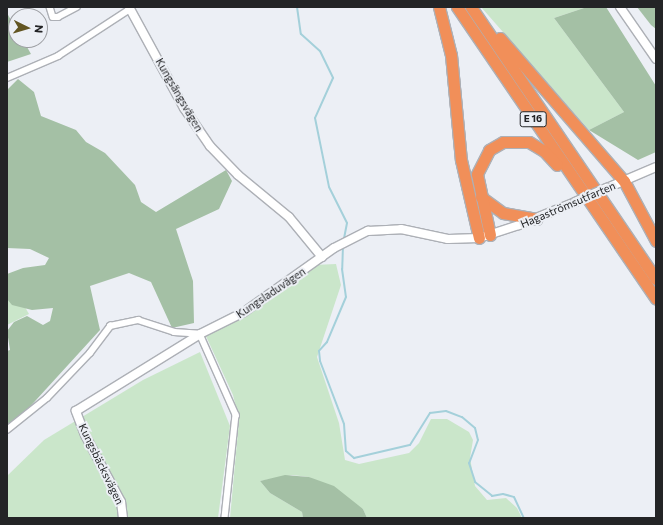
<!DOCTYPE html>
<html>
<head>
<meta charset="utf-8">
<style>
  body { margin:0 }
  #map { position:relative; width:663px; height:525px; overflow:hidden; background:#eceff5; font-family:Commissioner,sans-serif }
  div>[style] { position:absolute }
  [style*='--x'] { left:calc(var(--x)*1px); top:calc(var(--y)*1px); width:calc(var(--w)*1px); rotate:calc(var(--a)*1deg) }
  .green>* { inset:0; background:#cae6ca }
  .forest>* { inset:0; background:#a4c0a5 }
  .stream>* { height:2px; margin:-1px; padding:0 1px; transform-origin:1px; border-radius:1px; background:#a4d0da }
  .roads { filter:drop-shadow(1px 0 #adb0b6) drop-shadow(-1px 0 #adb0b6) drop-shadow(0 1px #adb0b6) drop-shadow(0 -1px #adb0b6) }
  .street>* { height:5.5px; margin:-2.75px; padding:0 2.75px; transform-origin:2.75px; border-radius:2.75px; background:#fff }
  .secondary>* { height:8px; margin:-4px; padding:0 4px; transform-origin:4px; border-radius:4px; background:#fff }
  .highway>* { height:11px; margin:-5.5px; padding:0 5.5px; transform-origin:5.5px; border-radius:5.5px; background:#f18f59 }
  .bridges { filter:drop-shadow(1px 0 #adb0b6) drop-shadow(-1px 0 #adb0b6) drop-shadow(0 1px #adb0b6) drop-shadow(0 -1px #adb0b6) }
  .secondary-bridge>* { height:8px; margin:-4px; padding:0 4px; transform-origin:4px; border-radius:4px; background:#fff }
  span { translate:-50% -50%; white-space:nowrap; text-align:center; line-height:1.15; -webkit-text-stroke:4px #eceff5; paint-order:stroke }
  .shield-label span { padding:1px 3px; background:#eceff5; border:1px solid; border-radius:3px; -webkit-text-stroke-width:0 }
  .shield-label { font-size:10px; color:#232426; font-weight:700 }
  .street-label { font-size:11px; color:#232426 }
  .frame { position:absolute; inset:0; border:8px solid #232426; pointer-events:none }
  .north { position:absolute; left:8px; top:8px; width:40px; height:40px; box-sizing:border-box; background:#eceff5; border:1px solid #9c9ea2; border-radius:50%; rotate:95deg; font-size:11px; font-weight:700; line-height:16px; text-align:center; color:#232426 }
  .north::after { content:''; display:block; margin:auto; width:14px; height:18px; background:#625522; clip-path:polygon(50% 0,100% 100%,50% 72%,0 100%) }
</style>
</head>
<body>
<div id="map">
  <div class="green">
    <div style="clip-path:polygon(481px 7px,587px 7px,554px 18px,624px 112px,589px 130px)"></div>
    <div style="clip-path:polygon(336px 264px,341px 285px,317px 357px,339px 423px,345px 460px,359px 464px,409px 453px,419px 443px,431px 419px,447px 419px,469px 432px,473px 440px,470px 458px,475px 486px,487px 500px,506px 498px,517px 508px,522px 518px,367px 518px,363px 509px,309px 477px,292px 475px,260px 481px,270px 493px,302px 512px,303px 518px,230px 518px,239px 420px,233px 395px,205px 334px,314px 265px)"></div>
    <div style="clip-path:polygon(7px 276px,29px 314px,7px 325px)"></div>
    <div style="clip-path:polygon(200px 352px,230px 426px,218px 518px,7px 518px,7px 476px,44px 440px,143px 380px)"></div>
  </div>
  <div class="forest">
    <div style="clip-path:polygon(587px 7px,606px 7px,656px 86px,656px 152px,638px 160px,589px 130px,624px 112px,554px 18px)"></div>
    <div style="clip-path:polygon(637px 7px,656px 7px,656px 29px,651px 25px)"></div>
    <div style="clip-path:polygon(7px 13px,16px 29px,16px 40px,23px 40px,31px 54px,7px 62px)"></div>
    <div style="clip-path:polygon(18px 79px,34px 92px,41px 116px,76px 130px,86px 142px,105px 153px,135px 185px,141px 202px,156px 212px,226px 170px,232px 181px,219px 209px,176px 229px,193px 281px,194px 323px,172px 328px,151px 282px,129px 273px,90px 286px,100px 330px,26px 411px,7px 426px,7px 351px,10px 350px,7px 331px,14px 322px,27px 316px,43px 325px,50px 321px,53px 308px,32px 310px,12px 305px,7px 299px,7px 274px,23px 268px,45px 265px,49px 258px,30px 249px,7px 248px,7px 90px)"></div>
    <div style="clip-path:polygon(285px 475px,309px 477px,334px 486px,363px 509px,367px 518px,303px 518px,302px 512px,270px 493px,260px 481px)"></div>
  </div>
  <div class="stream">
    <div style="--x:297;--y:7;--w:27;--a:82"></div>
    <div style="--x:301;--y:34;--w:25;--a:42"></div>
    <div style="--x:320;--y:51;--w:30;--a:64"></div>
    <div style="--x:333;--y:78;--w:44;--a:114.2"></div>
    <div style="--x:315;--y:118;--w:70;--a:78.5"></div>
    <div style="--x:329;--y:187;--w:40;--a:63.4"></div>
    <div style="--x:347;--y:223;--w:16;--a:101"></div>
    <div style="--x:343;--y:246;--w:23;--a:92"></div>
    <div style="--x:342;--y:269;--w:28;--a:82"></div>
    <div style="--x:346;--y:297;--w:49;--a:112.9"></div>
    <div style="--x:327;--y:342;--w:12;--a:132"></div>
    <div style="--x:319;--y:351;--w:10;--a:84"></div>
    <div style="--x:320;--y:361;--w:67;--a:69.1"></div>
    <div style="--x:344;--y:424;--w:27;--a:86"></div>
    <div style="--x:346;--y:451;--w:11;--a:41"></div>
    <div style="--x:354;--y:458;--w:57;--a:-13.1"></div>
    <div style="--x:410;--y:445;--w:38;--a:-58"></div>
    <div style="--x:430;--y:413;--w:16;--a:-7"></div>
    <div style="--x:446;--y:411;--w:17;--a:21"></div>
    <div style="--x:462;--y:417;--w:17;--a:40"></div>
    <div style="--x:475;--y:428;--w:12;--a:76"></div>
    <div style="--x:478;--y:440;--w:25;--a:111"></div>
    <div style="--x:469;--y:463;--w:20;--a:72"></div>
    <div style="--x:475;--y:482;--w:22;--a:39"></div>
    <div style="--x:492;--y:496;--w:11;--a:-10"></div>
    <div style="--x:503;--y:494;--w:11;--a:15"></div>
    <div style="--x:514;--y:497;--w:23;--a:65"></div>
  </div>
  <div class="roads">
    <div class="street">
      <div style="--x:50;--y:7;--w:10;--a:73"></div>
      <div style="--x:53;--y:17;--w:5;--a:0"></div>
      <div style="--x:58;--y:17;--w:21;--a:-28"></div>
      <div style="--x:7;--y:78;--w:56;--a:-23.3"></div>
      <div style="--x:58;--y:56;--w:86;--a:-33.1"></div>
      <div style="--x:7;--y:430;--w:51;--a:-38.7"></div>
      <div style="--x:47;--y:398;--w:62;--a:-46.3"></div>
      <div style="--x:90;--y:353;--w:34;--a:-53"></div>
      <div style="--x:110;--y:326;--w:29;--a:-12"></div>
      <div style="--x:138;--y:320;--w:38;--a:18"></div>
      <div style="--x:174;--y:332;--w:26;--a:4"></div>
      <div style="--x:200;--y:334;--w:89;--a:66"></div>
      <div style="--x:236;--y:415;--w:104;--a:96.1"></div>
    </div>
    <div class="secondary">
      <div style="--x:129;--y:7;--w:115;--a:61.4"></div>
      <div style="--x:184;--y:108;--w:46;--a:55.6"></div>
      <div style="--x:210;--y:146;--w:40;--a:46"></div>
      <div style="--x:238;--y:175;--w:66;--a:39.5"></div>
      <div style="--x:289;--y:217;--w:52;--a:50.5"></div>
      <div style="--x:620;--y:7;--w:63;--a:55.3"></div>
      <div style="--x:607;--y:188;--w:53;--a:-23.2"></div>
      <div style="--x:123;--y:518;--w:16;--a:-97"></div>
      <div style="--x:121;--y:502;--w:76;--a:-118.2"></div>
      <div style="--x:85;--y:435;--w:26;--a:-111"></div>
      <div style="--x:76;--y:411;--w:146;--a:-31.8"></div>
      <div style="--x:200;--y:334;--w:49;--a:-26.6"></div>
      <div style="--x:244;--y:312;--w:110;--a:-35.4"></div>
      <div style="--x:334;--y:248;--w:38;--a:-27"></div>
      <div style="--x:368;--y:231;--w:33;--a:-3"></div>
      <div style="--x:401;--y:229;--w:48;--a:12"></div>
      <div style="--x:448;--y:239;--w:31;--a:-2"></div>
      <div style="--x:479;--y:238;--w:42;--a:-18"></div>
      <div style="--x:519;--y:225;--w:61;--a:-22.3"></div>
    </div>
    <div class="highway">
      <div style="--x:439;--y:7;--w:49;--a:76"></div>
      <div style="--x:451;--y:55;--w:105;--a:84.6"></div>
      <div style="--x:461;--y:160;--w:80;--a:77"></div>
      <div style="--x:457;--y:7;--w:353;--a:55.7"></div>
      <div style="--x:471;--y:7;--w:329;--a:55.8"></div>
      <div style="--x:500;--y:38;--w:189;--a:49.1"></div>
      <div style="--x:624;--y:181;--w:68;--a:61.9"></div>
      <div style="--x:481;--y:197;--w:27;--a:36"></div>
      <div style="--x:503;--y:213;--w:34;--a:10"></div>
      <div style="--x:490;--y:235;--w:62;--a:-102"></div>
      <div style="--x:477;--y:174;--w:27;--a:-63"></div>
      <div style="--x:489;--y:150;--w:16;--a:-30"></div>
      <div style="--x:503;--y:142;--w:26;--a:0"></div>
      <div style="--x:529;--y:142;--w:17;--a:31"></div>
      <div style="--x:544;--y:151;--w:19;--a:47"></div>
    </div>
  </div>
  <div class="bridges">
    <div class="secondary-bridge">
      <div style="--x:575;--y:202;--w:35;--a:-24"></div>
    </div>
  </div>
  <div class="shield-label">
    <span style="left:533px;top:119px">E 16</span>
  </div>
  <div class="street-label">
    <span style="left:179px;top:95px;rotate:60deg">Kungsängsvägen</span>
    <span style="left:568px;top:205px;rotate:-23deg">Hagaströmsutfarten</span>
    <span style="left:271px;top:293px;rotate:-34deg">Kungsladuvägen</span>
    <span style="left:101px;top:464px;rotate:64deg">Kungsbäcksvägen</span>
  </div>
  <div class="frame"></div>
  <div class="north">N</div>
</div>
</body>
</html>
